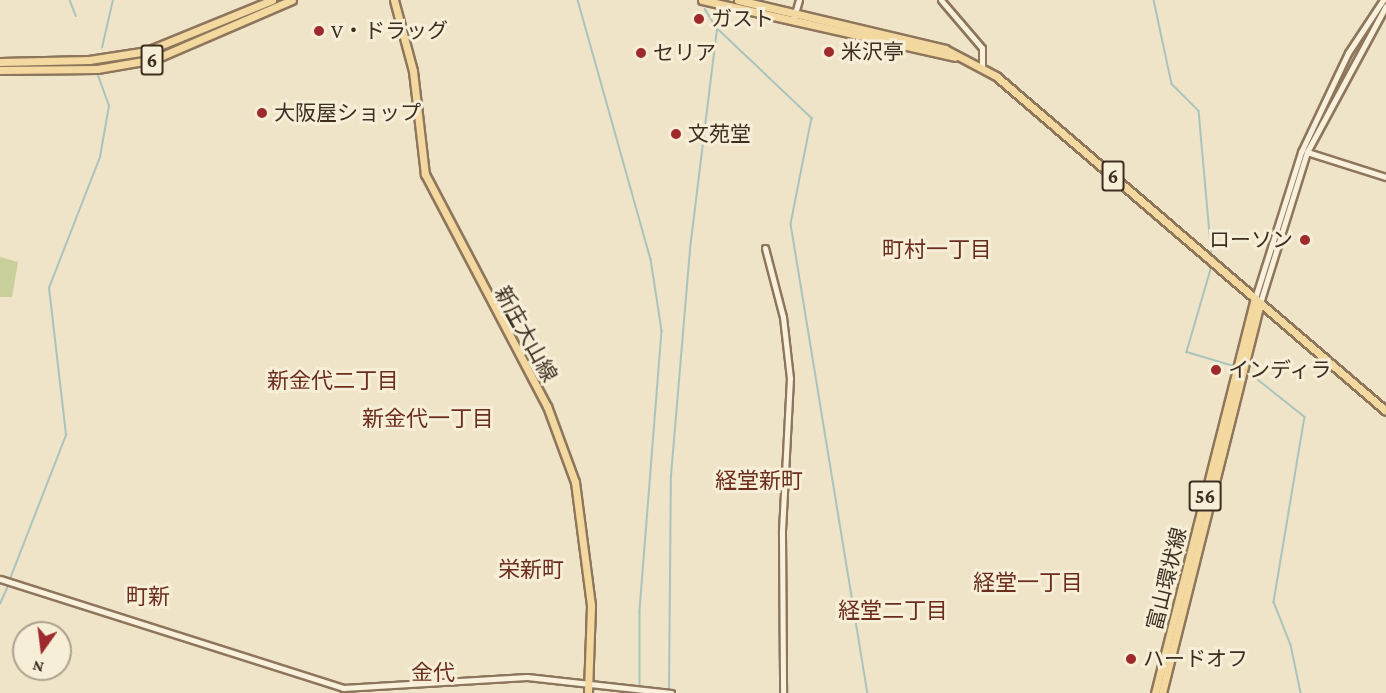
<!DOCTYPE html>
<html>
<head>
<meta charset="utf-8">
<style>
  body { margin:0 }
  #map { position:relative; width:1386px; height:693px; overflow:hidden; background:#f0e4c8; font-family:"Crimson Pro","Noto Sans JP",serif }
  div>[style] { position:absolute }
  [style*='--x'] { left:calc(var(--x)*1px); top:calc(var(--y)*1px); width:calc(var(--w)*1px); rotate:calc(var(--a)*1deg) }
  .green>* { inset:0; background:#c9cf9b }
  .stream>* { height:1.5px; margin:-0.75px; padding:0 0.75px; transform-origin:0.75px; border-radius:0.75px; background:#a9c4bc }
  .roads { filter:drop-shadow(2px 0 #8d765c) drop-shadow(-2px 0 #8d765c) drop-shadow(0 2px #8d765c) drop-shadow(0 -2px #8d765c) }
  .minor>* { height:5px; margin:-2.5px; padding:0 2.5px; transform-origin:2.5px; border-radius:2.5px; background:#faf1dc }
  .major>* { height:7px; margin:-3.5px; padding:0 3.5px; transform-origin:3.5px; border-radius:3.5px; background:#f3d9a0 }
  .dots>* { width:16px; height:16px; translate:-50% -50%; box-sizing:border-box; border:3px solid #f7eed8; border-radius:50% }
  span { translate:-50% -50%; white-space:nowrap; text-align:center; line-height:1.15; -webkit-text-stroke:6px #f7eed8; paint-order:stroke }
  .shield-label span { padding:2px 4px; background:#f7eed8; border:2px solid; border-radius:4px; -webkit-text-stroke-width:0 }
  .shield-label { font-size:20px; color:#3d2e20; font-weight:700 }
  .poi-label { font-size:21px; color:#3d2e20 }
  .left { translate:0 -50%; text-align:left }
  .right { translate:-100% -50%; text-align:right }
  .street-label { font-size:21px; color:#3d2e20 }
  .neighbourhood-label { font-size:22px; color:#6b2e1e }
  .north { position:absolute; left:12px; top:621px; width:60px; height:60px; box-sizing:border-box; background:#f7eed8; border:2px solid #ada18e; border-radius:50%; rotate:194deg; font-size:16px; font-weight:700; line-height:24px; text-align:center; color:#3d2e20 }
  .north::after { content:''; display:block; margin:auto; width:21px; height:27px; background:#9e2a2b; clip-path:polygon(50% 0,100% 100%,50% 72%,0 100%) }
</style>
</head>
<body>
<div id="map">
  <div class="green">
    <div style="clip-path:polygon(0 257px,18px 262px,12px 297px,0 297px)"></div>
  </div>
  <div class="stream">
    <div style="--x:70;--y:0;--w:17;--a:69"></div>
    <div style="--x:578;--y:0;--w:269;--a:74.3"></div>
    <div style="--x:651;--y:259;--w:73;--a:81.3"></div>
    <div style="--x:662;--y:331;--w:282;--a:94.5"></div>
    <div style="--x:640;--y:612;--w:81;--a:90"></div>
    <div style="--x:1154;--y:0;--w:86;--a:77.9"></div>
    <div style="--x:1172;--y:84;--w:38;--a:45"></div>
    <div style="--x:1199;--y:111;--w:148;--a:84.9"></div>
    <div style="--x:705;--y:9;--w:22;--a:58"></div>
    <div style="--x:717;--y:28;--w:131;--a:43.5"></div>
    <div style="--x:812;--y:118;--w:108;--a:101.2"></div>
    <div style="--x:791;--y:224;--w:475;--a:80.7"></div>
    <div style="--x:102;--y:48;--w:49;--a:-77.1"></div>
    <div style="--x:1212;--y:266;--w:90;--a:106.2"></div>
    <div style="--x:1187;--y:352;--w:49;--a:16.6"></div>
    <div style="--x:1247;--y:371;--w:74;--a:38.4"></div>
    <div style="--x:1305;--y:417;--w:188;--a:99.5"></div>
    <div style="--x:1274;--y:602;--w:46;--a:68.4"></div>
    <div style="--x:1291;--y:645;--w:49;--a:78.2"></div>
    <div style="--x:10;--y:579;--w:155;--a:-68.7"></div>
    <div style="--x:66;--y:435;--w:148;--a:-96.6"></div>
    <div style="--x:49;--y:288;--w:141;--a:-68.7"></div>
    <div style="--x:100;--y:157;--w:52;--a:-80"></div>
    <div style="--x:109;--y:106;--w:32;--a:-110"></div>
    <div style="--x:0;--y:604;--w:22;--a:-66"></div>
    <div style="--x:669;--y:690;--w:214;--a:-89.5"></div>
    <div style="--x:671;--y:476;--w:228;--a:-85.2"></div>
    <div style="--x:690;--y:249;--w:222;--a:-83"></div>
  </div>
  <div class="roads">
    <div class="minor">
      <div style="--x:941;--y:0;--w:63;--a:49.5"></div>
      <div style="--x:982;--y:48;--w:20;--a:90"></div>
      <div style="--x:794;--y:17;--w:18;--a:-74"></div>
      <div style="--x:1307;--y:152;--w:83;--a:17.6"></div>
      <div style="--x:765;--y:248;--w:71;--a:75.4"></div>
      <div style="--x:783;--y:317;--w:61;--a:83.5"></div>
      <div style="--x:790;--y:378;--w:155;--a:93"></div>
      <div style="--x:782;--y:533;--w:160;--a:89.6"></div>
      <div style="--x:1255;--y:298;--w:153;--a:-72.5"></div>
      <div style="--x:1301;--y:152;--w:110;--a:-64.6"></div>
      <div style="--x:1348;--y:53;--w:64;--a:-56.6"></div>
      <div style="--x:1260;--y:303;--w:158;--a:-72.7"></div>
      <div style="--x:1307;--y:152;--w:166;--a:-61.6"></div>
      <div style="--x:0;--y:579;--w:360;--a:17.6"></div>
      <div style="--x:343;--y:688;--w:184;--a:-3.4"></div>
      <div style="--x:527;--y:677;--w:145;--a:6.3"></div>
    </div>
    <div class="major">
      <div style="--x:394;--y:0;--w:73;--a:75"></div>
      <div style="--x:413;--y:71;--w:104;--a:83.4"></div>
      <div style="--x:425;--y:174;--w:262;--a:62.3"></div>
      <div style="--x:547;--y:406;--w:81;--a:69.8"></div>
      <div style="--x:575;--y:482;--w:125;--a:82.6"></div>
      <div style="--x:591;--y:606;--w:87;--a:92"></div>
      <div style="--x:702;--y:0;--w:259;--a:12.7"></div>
      <div style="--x:738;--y:0;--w:213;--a:13.3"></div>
      <div style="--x:945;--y:49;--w:58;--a:27.9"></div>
      <div style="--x:996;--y:76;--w:514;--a:40.66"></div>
      <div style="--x:0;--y:62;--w:89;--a:-1.3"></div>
      <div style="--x:89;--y:60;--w:59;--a:-8.8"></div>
      <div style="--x:147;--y:51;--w:135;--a:-22.2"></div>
      <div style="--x:0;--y:70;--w:97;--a:-0.6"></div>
      <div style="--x:97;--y:69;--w:59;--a:-9.8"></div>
      <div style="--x:155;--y:59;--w:149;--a:-23.3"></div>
      <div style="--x:1155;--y:693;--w:407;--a:-75.8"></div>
      <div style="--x:1162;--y:693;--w:402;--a:-75.9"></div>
    </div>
  </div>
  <div class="dots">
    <div style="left:699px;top:19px;background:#9e2a2b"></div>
    <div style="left:319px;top:31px;background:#9e2a2b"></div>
    <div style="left:829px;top:52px;background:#9e2a2b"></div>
    <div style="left:641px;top:53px;background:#9e2a2b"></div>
    <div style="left:262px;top:113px;background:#9e2a2b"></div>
    <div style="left:676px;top:134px;background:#9e2a2b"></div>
    <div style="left:1305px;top:240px;background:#9e2a2b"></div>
    <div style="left:1216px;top:370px;background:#9e2a2b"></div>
    <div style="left:1131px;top:659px;background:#9e2a2b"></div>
  </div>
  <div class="shield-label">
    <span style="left:152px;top:60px">6</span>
    <span style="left:1113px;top:176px">6</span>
    <span style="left:1205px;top:496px">56</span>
  </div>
  <div class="poi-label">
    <span class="left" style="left:711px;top:19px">ガスト</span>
    <span class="left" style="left:331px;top:31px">V・ドラッグ</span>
    <span class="left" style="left:841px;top:52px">米沢亭</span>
    <span class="left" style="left:653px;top:53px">セリア</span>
    <span class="left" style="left:274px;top:113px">大阪屋ショップ</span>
    <span class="left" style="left:688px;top:134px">文苑堂</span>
    <span class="right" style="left:1293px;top:240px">ローソン</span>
    <span class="left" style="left:1228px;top:370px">インディラ</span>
    <span class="left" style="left:1143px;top:659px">ハードオフ</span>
  </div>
  <div class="street-label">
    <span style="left:526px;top:334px;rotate:61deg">新庄大山線</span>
    <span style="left:1167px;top:579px;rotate:-76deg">富山環状線</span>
  </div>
  <div class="neighbourhood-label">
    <span style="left:937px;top:250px">町村一丁目</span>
    <span style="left:333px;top:381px">新金代二丁目</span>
    <span style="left:428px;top:419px">新金代一丁目</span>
    <span style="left:759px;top:481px">経堂新町</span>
    <span style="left:531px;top:570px">栄新町</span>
    <span style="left:1028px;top:583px">経堂一丁目</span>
    <span style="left:148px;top:597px">町新</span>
    <span style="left:893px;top:611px">経堂二丁目</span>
    <span style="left:433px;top:673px">金代</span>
  </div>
  <div class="north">N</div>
</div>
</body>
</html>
